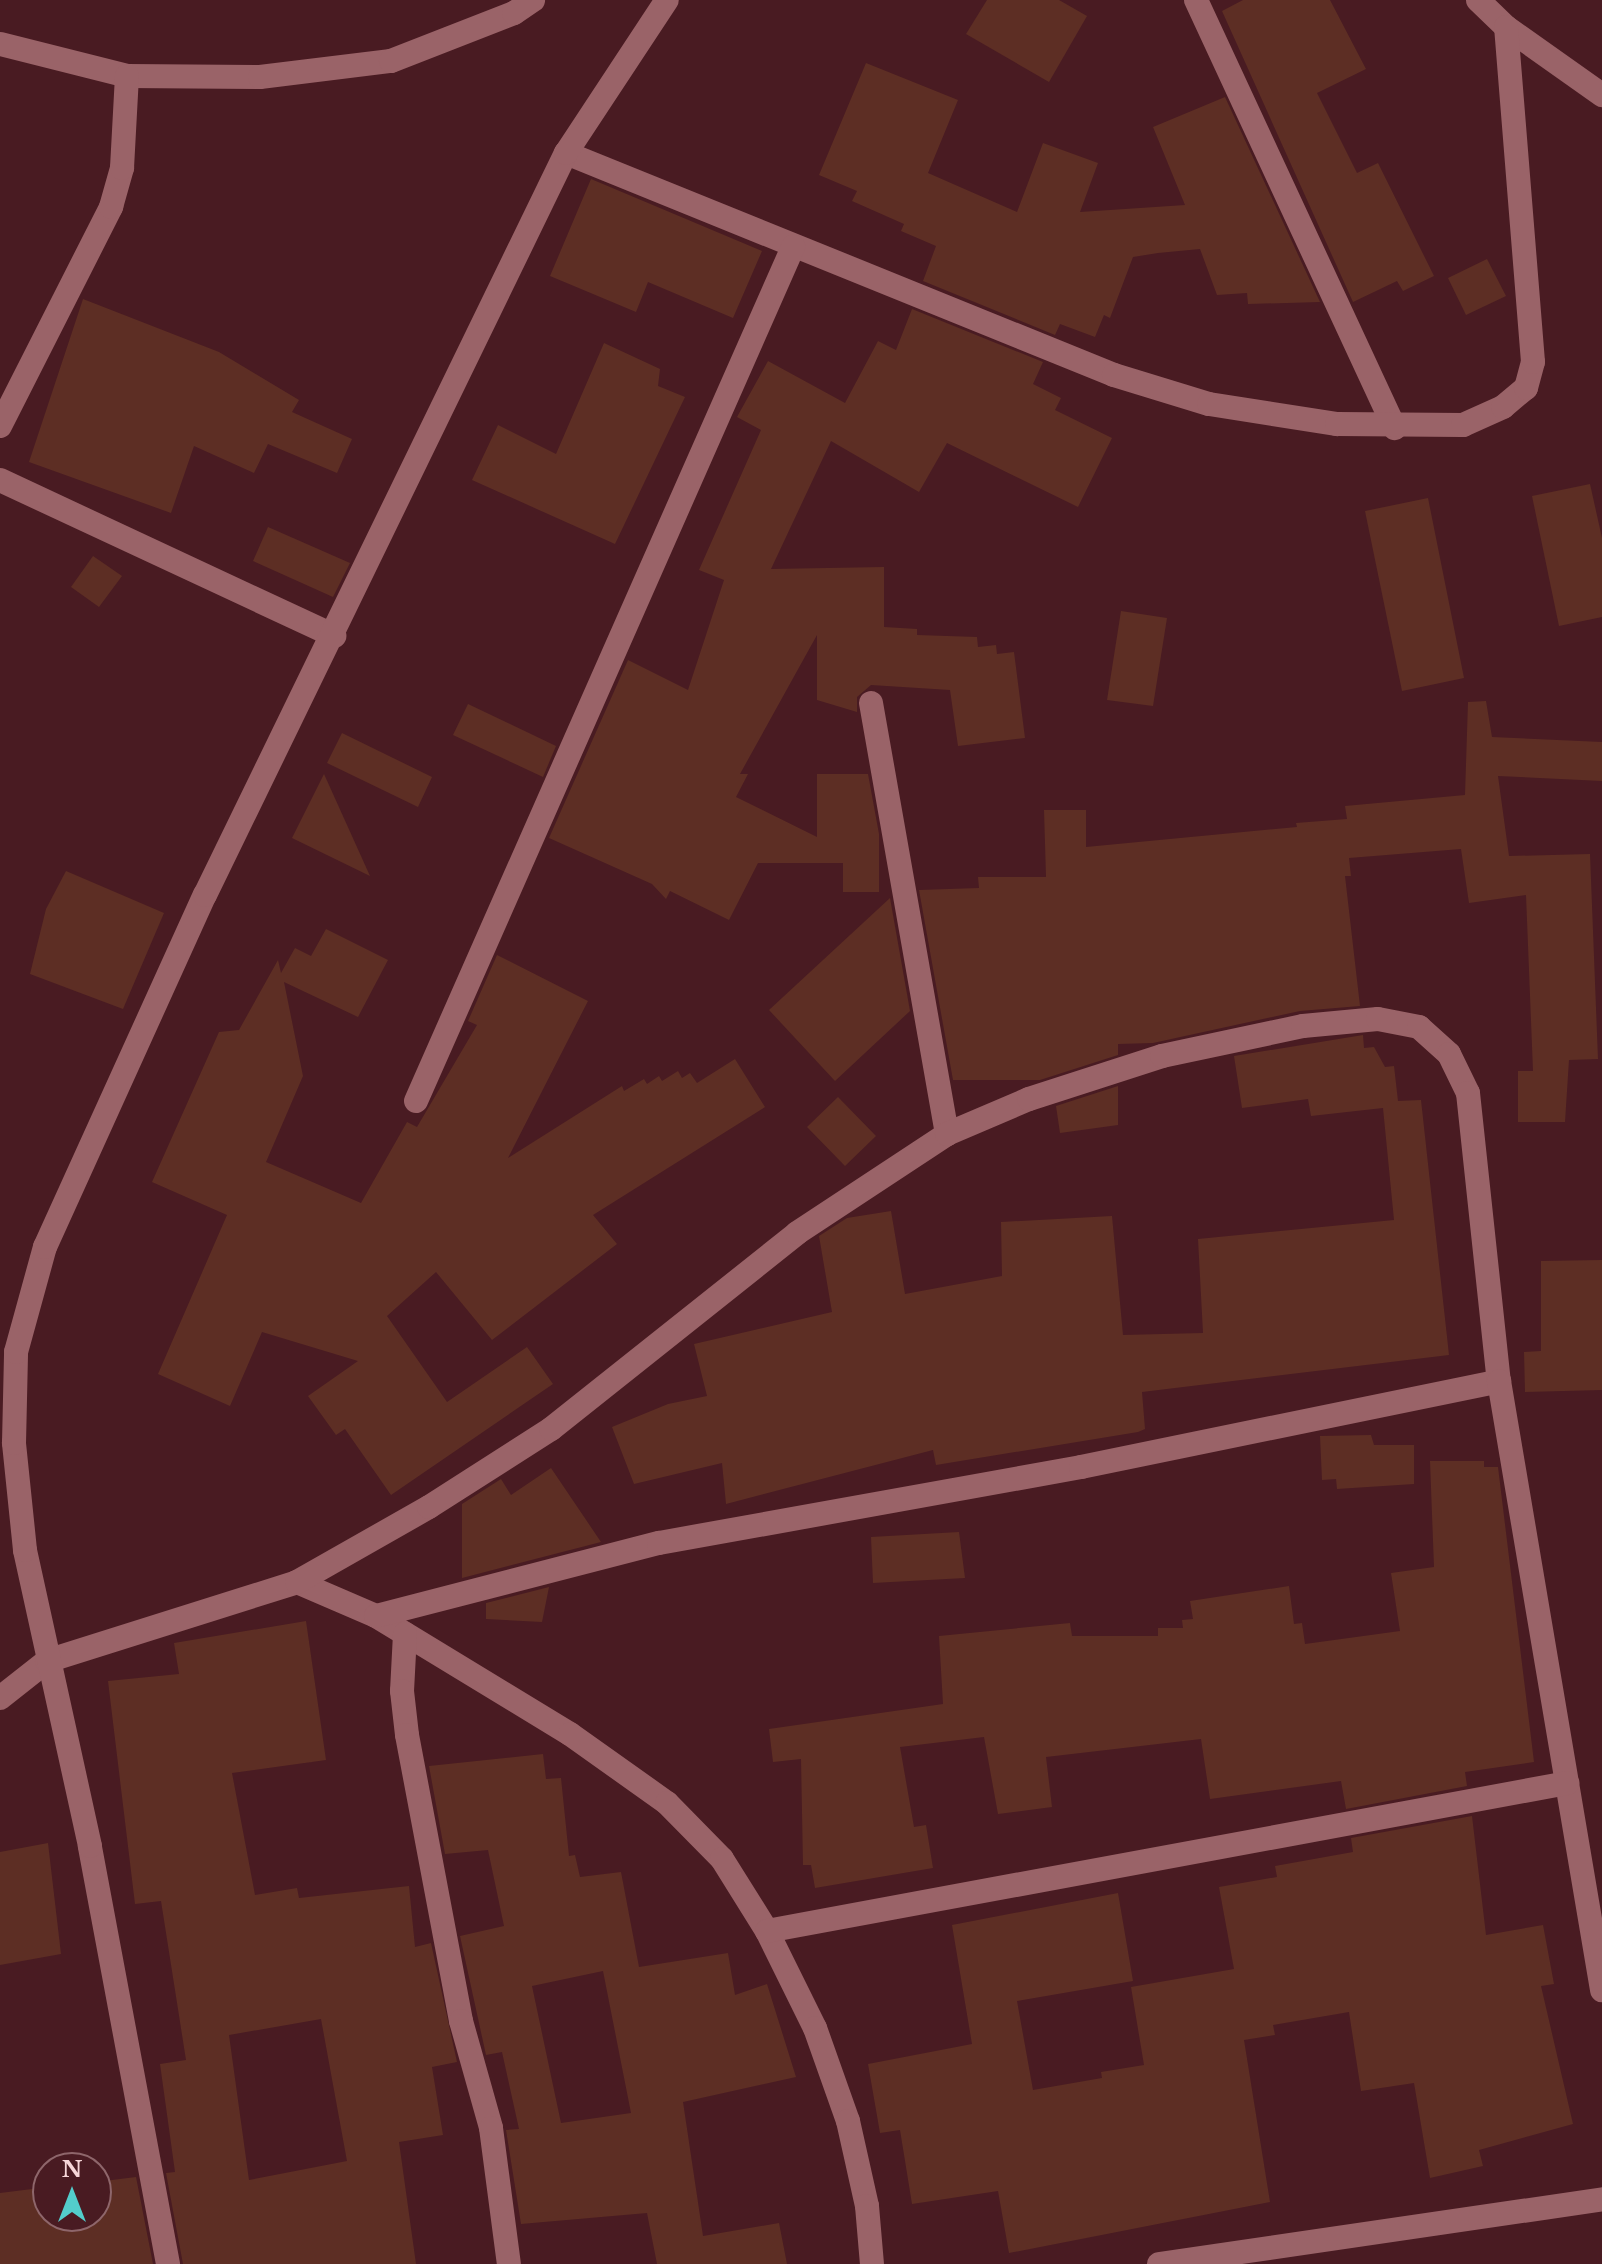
<!DOCTYPE html>
<html>
<head>
<meta charset="utf-8">
<style>
  body { margin:0 }
  #map { position:relative; width:1602px; height:2264px; overflow:hidden; background:#491b22; font-family:"Libre Baskerville",serif }
  div>[style] { position:absolute }
  [style*='--x'] { left:calc(var(--x)*1px); top:calc(var(--y)*1px); width:calc(var(--w)*1px); rotate:calc(var(--a)*1deg) }
  .building>* { inset:0; background:#5d2e24 }
  .street>* { height:24px; margin:-12px; padding:0 12px; transform-origin:12px; border-radius:12px; background:#9a6368 }
  span { translate:-50% -50%; white-space:nowrap; text-align:center; line-height:1.15; -webkit-text-stroke:6px #491b22; paint-order:stroke }
  .north { position:absolute; left:32px; top:2152px; width:80px; height:80px; box-sizing:border-box; background:#491b22; border:2px solid #8e666b; border-radius:50%; rotate:0deg; font-size:22px; font-weight:700; line-height:32px; text-align:center; color:#f6d6d8 }
  .north::after { content:''; display:block; margin:auto; width:28px; height:36px; background:#53cdcb; clip-path:polygon(50% 0,100% 100%,50% 72%,0 100%) }
</style>
</head>
<body>
<div id="map">
  <div class="building">
    <div style="clip-path:polygon(987px 0,1059px 0,1087px 16px,1049px 82px,966px 34px)"></div>
    <div style="clip-path:polygon(1243px 0,1330px 0,1366px 69px,1317px 93px,1357px 173px,1378px 163px,1434px 276px,1403px 291px,1397px 281px,1353px 302px,1222px 11px)"></div>
    <div style="clip-path:polygon(866px 63px,958px 100px,928px 173px,1017px 212px,1043px 143px,1098px 163px,1080px 212px,1185px 205px,1153px 127px,1225px 97px,1320px 302px,1248px 304px,1247px 293px,1217px 295px,1200px 249px,1158px 253px,1133px 257px,1110px 318px,1104px 315px,1095px 337px,1060px 324px,1055px 335px,923px 281px,936px 246px,901px 231px,904px 224px,852px 201px,857px 191px,819px 175px)"></div>
    <div style="clip-path:polygon(591px 179px,762px 251px,733px 318px,648px 282px,636px 312px,550px 276px)"></div>
    <div style="clip-path:polygon(1487px 259px,1506px 296px,1466px 315px,1448px 278px)"></div>
    <div style="clip-path:polygon(83px 299px,219px 352px,299px 400px,292px 412px,352px 439px,337px 473px,268px 444px,254px 473px,194px 446px,171px 513px,29px 462px)"></div>
    <div style="clip-path:polygon(912px 309px,1043px 362px,1033px 384px,1061px 398px,1055px 410px,1112px 438px,1078px 507px,947px 443px,919px 492px,831px 441px,771px 569px,884px 567px,884px 627px,917px 629px,917px 635px,977px 637px,978px 647px,996px 645px,997px 654px,1014px 652px,1025px 738px,958px 746px,950px 690px,871px 685px,857px 697px,857px 712px,817px 700px,817px 635px,740px 774px,748px 774px,736px 797px,817px 837px,817px 774px,868px 774px,879px 834px,879px 892px,843px 892px,843px 863px,758px 863px,729px 920px,670px 891px,666px 899px,652px 884px,549px 838px,628px 660px,688px 690px,724px 580px,699px 570px,761px 430px,737px 417px,768px 361px,845px 403px,878px 341px,896px 350px)"></div>
    <div style="clip-path:polygon(604px 343px,660px 369px,658px 386px,685px 397px,615px 544px,472px 480px,498px 425px,556px 454px)"></div>
    <div style="clip-path:polygon(1590px 484px,1602px 538px,1602px 617px,1559px 626px,1532px 496px)"></div>
    <div style="clip-path:polygon(1428px 498px,1464px 678px,1402px 691px,1365px 511px)"></div>
    <div style="clip-path:polygon(268px 527px,350px 563px,333px 597px,253px 561px)"></div>
    <div style="clip-path:polygon(93px 556px,122px 576px,99px 607px,71px 587px)"></div>
    <div style="clip-path:polygon(1121px 611px,1167px 618px,1153px 706px,1107px 700px)"></div>
    <div style="clip-path:polygon(1486px 701px,1492px 737px,1602px 742px,1602px 781px,1498px 776px,1509px 856px,1590px 854px,1598px 1059px,1569px 1060px,1565px 1122px,1518px 1122px,1518px 1071px,1533px 1071px,1526px 895px,1469px 903px,1461px 849px,1349px 858px,1351px 876px,1345px 876px,1360px 1006px,1300px 1011px,1153px 1043px,1118px 1044px,1118px 1055px,1040px 1080px,953px 1080px,919px 890px,979px 888px,978px 877px,1046px 877px,1044px 810px,1086px 810px,1086px 847px,1297px 827px,1296px 823px,1347px 819px,1345px 806px,1465px 795px,1468px 702px)"></div>
    <div style="clip-path:polygon(468px 704px,556px 746px,543px 777px,453px 735px)"></div>
    <div style="clip-path:polygon(342px 733px,432px 777px,418px 807px,327px 763px)"></div>
    <div style="clip-path:polygon(324px 774px,370px 876px,292px 838px)"></div>
    <div style="clip-path:polygon(66px 871px,164px 913px,123px 1009px,30px 974px,46px 909px)"></div>
    <div style="clip-path:polygon(890px 898px,910px 1011px,835px 1081px,769px 1010px)"></div>
    <div style="clip-path:polygon(326px 929px,388px 960px,358px 1017px,284px 982px,303px 1076px,266px 1162px,361px 1203px,407px 1122px,417px 1127px,477px 1025px,468px 1021px,497px 955px,588px 1001px,508px 1158px,622px 1086px,624px 1091px,644px 1079px,647px 1084px,659px 1076px,662px 1081px,678px 1071px,682px 1078px,690px 1073px,697px 1083px,735px 1059px,765px 1107px,593px 1215px,617px 1244px,492px 1340px,436px 1272px,387px 1316px,447px 1402px,527px 1347px,553px 1384px,391px 1495px,345px 1429px,336px 1435px,308px 1396px,358px 1361px,262px 1332px,230px 1406px,158px 1374px,227px 1215px,152px 1182px,219px 1032px,239px 1030px,278px 960px,281px 973px,295px 948px,311px 956px)"></div>
    <div style="clip-path:polygon(1363px 1035px,1364px 1048px,1374px 1047px,1385px 1067px,1394px 1066px,1398px 1101px,1421px 1100px,1449px 1355px,1142px 1392px,1145px 1429px,1138px 1432px,936px 1465px,933px 1450px,726px 1504px,722px 1463px,634px 1484px,612px 1427px,668px 1404px,707px 1396px,694px 1344px,832px 1312px,819px 1236px,847px 1218px,891px 1211px,905px 1294px,1002px 1276px,1001px 1222px,1112px 1216px,1123px 1335px,1203px 1333px,1198px 1239px,1394px 1220px,1383px 1108px,1311px 1116px,1308px 1099px,1242px 1108px,1234px 1056px)"></div>
    <div style="clip-path:polygon(1118px 1086px,1118px 1125px,1060px 1133px,1056px 1106px)"></div>
    <div style="clip-path:polygon(838px 1097px,876px 1136px,845px 1166px,807px 1127px)"></div>
    <div style="clip-path:polygon(1602px 1260px,1602px 1390px,1525px 1392px,1524px 1352px,1541px 1351px,1541px 1261px)"></div>
    <div style="clip-path:polygon(1371px 1435px,1374px 1445px,1414px 1445px,1414px 1484px,1337px 1489px,1336px 1479px,1322px 1480px,1320px 1436px)"></div>
    <div style="clip-path:polygon(1430px 1461px,1484px 1461px,1484px 1467px,1498px 1467px,1534px 1762px,1465px 1772px,1467px 1786px,1346px 1809px,1341px 1781px,1210px 1799px,1201px 1739px,1046px 1757px,1052px 1807px,998px 1814px,984px 1737px,900px 1747px,914px 1827px,926px 1825px,933px 1868px,815px 1888px,811px 1865px,803px 1865px,801px 1759px,773px 1762px,769px 1729px,943px 1704px,939px 1636px,1070px 1623px,1072px 1636px,1158px 1636px,1158px 1628px,1183px 1628px,1182px 1620px,1193px 1619px,1190px 1601px,1289px 1586px,1294px 1624px,1302px 1623px,1305px 1644px,1400px 1631px,1391px 1573px,1434px 1567px)"></div>
    <div style="clip-path:polygon(551px 1468px,601px 1542px,462px 1578px,462px 1504px,501px 1479px,511px 1495px)"></div>
    <div style="clip-path:polygon(959px 1532px,965px 1578px,873px 1583px,871px 1537px)"></div>
    <div style="clip-path:polygon(549px 1587px,542px 1622px,486px 1619px,486px 1603px)"></div>
    <div style="clip-path:polygon(evenodd,306px 1621px,326px 1760px,232px 1773px,255px 1895px,297px 1888px,299px 1898px,409px 1886px,415px 1947px,431px 1943px,457px 2062px,432px 2067px,443px 2135px,399px 2142px,416px 2264px,183px 2264px,166px 2173px,175px 2172px,160px 2064px,186px 2060px,161px 1901px,135px 1904px,108px 1681px,179px 1674px,174px 1643px,306px 1621px,321px 2019px,347px 2161px,249px 2180px,229px 2035px,321px 2019px)"></div>
    <div style="clip-path:polygon(evenodd,543px 1754px,546px 1779px,561px 1778px,569px 1856px,575px 1855px,580px 1877px,621px 1872px,639px 1967px,728px 1953px,735px 1995px,767px 1984px,796px 2077px,683px 2102px,703px 2236px,779px 2223px,787px 2264px,657px 2264px,647px 2213px,521px 2224px,506px 2130px,519px 2129px,502px 2052px,486px 2055px,460px 1936px,504px 1926px,488px 1850px,445px 1854px,429px 1766px,543px 1754px,603px 1971px,631px 2113px,561px 2123px,532px 1986px,603px 1971px)"></div>
    <div style="clip-path:polygon(1472px 1816px,1486px 1935px,1543px 1925px,1554px 1984px,1541px 1986px,1573px 2124px,1479px 2150px,1483px 2166px,1430px 2178px,1414px 2083px,1361px 2091px,1349px 2012px,1273px 2025px,1275px 2035px,1244px 2040px,1270px 2202px,1009px 2253px,998px 2191px,912px 2204px,900px 2130px,880px 2133px,868px 2064px,972px 2044px,952px 1925px,1118px 1893px,1133px 1981px,1017px 2001px,1033px 2090px,1102px 2078px,1101px 2072px,1144px 2065px,1131px 1987px,1234px 1969px,1219px 1887px,1277px 1877px,1275px 1866px,1353px 1852px,1351px 1838px)"></div>
    <div style="clip-path:polygon(48px 1843px,61px 1954px,0 1965px,0 1852px)"></div>
    <div style="clip-path:polygon(136px 2177px,153px 2264px,0 2264px,0 2193px,48px 2187px,48px 2216px,96px 2216px,96px 2182px)"></div>
  </div>
  <div class="street">
    <div style="--x:1196;--y:0;--w:472;--a:65.1"></div>
    <div style="--x:1478;--y:0;--w:39;--a:44"></div>
    <div style="--x:1506;--y:27;--w:118;--a:35.3"></div>
    <div style="--x:0;--y:44;--w:131;--a:14.1"></div>
    <div style="--x:127;--y:76;--w:133;--a:0.4"></div>
    <div style="--x:260;--y:77;--w:132;--a:-7"></div>
    <div style="--x:391;--y:61;--w:132;--a:-21.3"></div>
    <div style="--x:514;--y:13;--w:23;--a:-34"></div>
    <div style="--x:566;--y:153;--w:591;--a:22.05"></div>
    <div style="--x:1114;--y:375;--w:99;--a:17"></div>
    <div style="--x:1209;--y:404;--w:130;--a:8.9"></div>
    <div style="--x:1337;--y:424;--w:126;--a:0.5"></div>
    <div style="--x:1463;--y:425;--w:44;--a:-24.2"></div>
    <div style="--x:1503;--y:407;--w:30;--a:-40"></div>
    <div style="--x:1526;--y:388;--w:27;--a:-75"></div>
    <div style="--x:1533;--y:362;--w:336;--a:-94.6"></div>
    <div style="--x:0;--y:426;--w:246;--a:-63.1"></div>
    <div style="--x:111;--y:207;--w:41;--a:-74.2"></div>
    <div style="--x:122;--y:168;--w:92;--a:-86.9"></div>
    <div style="--x:0;--y:480;--w:369;--a:25"></div>
    <div style="--x:871;--y:703;--w:438;--a:80"></div>
    <div style="--x:416;--y:1101;--w:934;--a:-66.18"></div>
    <div style="--x:297;--y:1582;--w:86;--a:23.3"></div>
    <div style="--x:376;--y:1616;--w:227;--a:31.3"></div>
    <div style="--x:570;--y:1734;--w:119;--a:35.4"></div>
    <div style="--x:667;--y:1803;--w:78;--a:45.5"></div>
    <div style="--x:722;--y:1859;--w:85;--a:58"></div>
    <div style="--x:767;--y:1931;--w:108;--a:63.7"></div>
    <div style="--x:815;--y:2028;--w:99;--a:70.5"></div>
    <div style="--x:848;--y:2121;--w:87;--a:77.4"></div>
    <div style="--x:867;--y:2206;--w:58;--a:85.1"></div>
    <div style="--x:376;--y:1616;--w:292;--a:-14.5"></div>
    <div style="--x:659;--y:1543;--w:429;--a:-10.2"></div>
    <div style="--x:1081;--y:1467;--w:427;--a:-11.6"></div>
    <div style="--x:405;--y:1634;--w:57;--a:93"></div>
    <div style="--x:402;--y:1691;--w:44;--a:83.5"></div>
    <div style="--x:407;--y:1735;--w:291;--a:79.3"></div>
    <div style="--x:461;--y:2021;--w:111;--a:74.3"></div>
    <div style="--x:491;--y:2128;--w:137;--a:82.5"></div>
    <div style="--x:0;--y:1698;--w:60;--a:-38.2"></div>
    <div style="--x:47;--y:1661;--w:262;--a:-17.5"></div>
    <div style="--x:297;--y:1582;--w:152;--a:-29.6"></div>
    <div style="--x:429;--y:1507;--w:145;--a:-32.6"></div>
    <div style="--x:551;--y:1429;--w:315;--a:-38.5"></div>
    <div style="--x:797;--y:1233;--w:180;--a:-33.4"></div>
    <div style="--x:947;--y:1134;--w:89;--a:-23.1"></div>
    <div style="--x:1029;--y:1099;--w:140;--a:-17.9"></div>
    <div style="--x:1162;--y:1056;--w:144;--a:-12"></div>
    <div style="--x:1303;--y:1026;--w:75;--a:-5.3"></div>
    <div style="--x:1378;--y:1019;--w:42;--a:11"></div>
    <div style="--x:1419;--y:1027;--w:40;--a:42"></div>
    <div style="--x:1449;--y:1054;--w:43;--a:64"></div>
    <div style="--x:1468;--y:1093;--w:290;--a:83.9"></div>
    <div style="--x:1499;--y:1381;--w:618;--a:80.4"></div>
    <div style="--x:767;--y:1931;--w:814;--a:-10.48"></div>
    <div style="--x:168;--y:2264;--w:425;--a:-100.6"></div>
    <div style="--x:90;--y:1846;--w:303;--a:-102.4"></div>
    <div style="--x:25;--y:1550;--w:108;--a:-95.9"></div>
    <div style="--x:14;--y:1443;--w:91;--a:-88.7"></div>
    <div style="--x:16;--y:1352;--w:109;--a:-74.6"></div>
    <div style="--x:45;--y:1247;--w:387;--a:-65.6"></div>
    <div style="--x:205;--y:895;--w:825;--a:-64.06"></div>
    <div style="--x:566;--y:153;--w:183;--a:-56.6"></div>
    <div style="--x:1159;--y:2264;--w:448;--a:-8.3"></div>
  </div>
  <div class="north">N</div>
</div>
</body>
</html>
